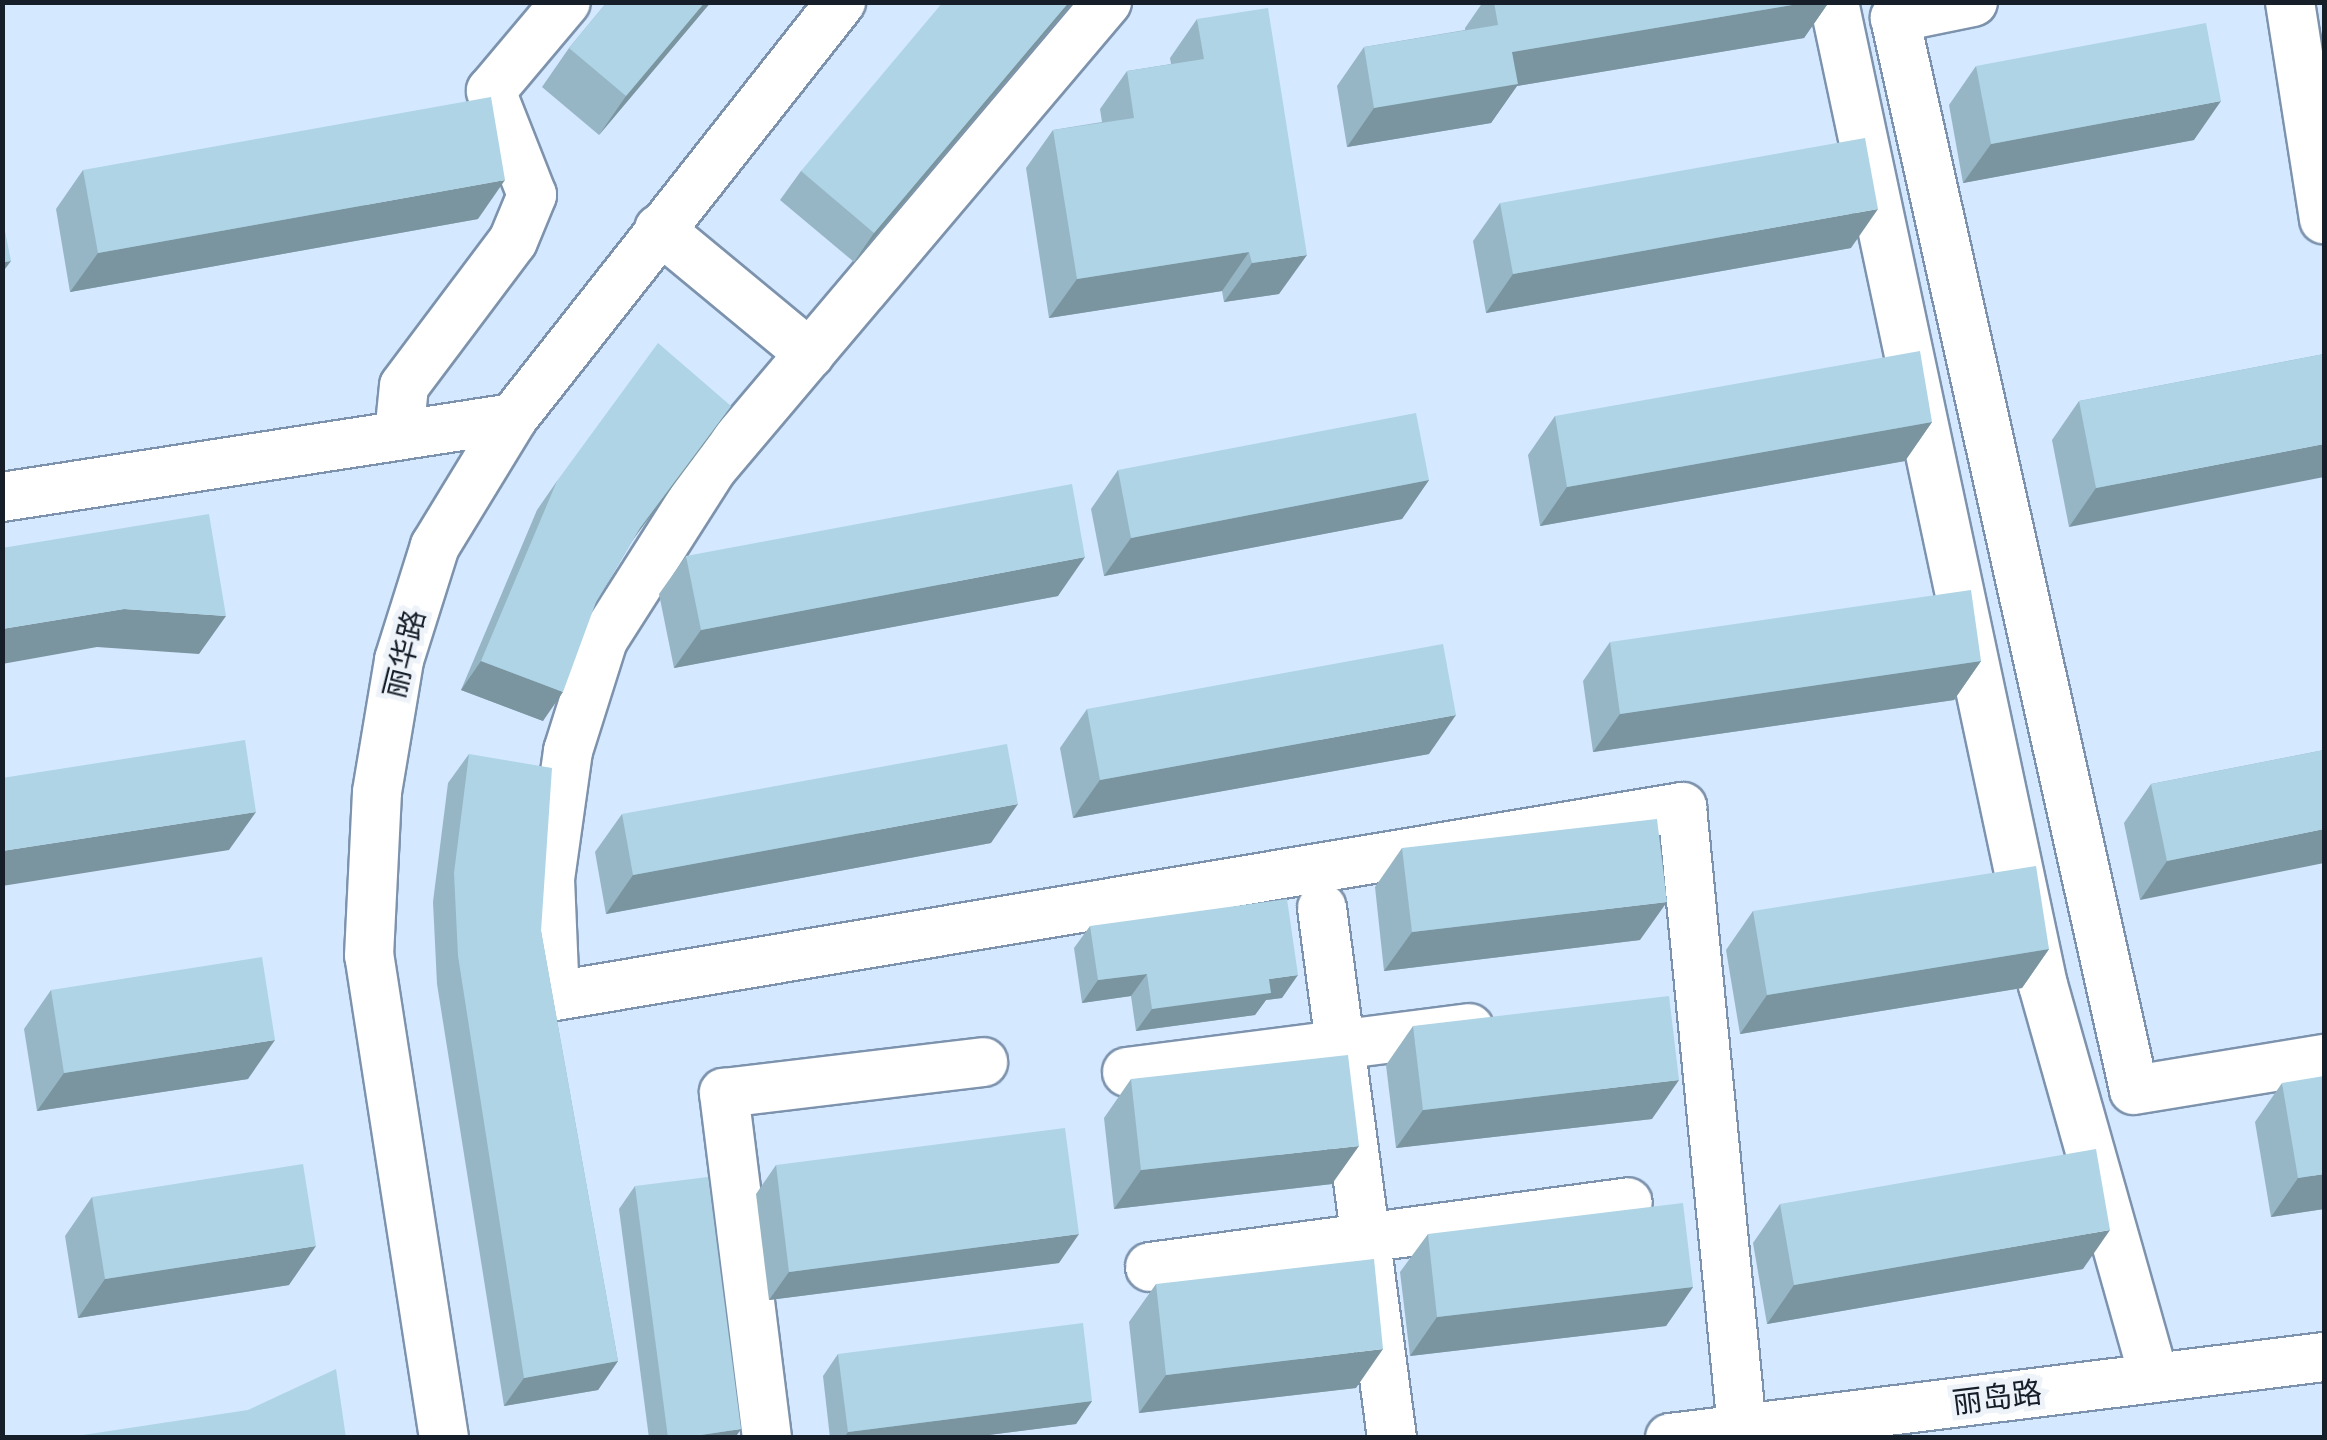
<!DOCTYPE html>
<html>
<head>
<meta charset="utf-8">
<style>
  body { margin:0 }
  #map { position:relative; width:2327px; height:1440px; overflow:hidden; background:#d4e8ff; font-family:Inter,"Noto Sans SC",sans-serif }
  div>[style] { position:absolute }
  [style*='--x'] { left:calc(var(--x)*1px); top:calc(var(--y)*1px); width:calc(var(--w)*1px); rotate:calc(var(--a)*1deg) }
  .roads { filter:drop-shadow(2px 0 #7d93ad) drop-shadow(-2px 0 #7d93ad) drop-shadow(0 2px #7d93ad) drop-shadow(0 -2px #7d93ad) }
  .minor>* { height:48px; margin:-24px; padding:0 24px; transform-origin:24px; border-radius:24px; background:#fff }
  .wall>* { inset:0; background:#96b6c5 }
  .shaded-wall>* { inset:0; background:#7a94a0 }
  .building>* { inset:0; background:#aed4e5 }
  span { translate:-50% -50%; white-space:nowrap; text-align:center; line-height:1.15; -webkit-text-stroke:10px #eef3f9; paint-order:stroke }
  .street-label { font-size:30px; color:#161e29 }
  .frame { position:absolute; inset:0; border:5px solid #161e29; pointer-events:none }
</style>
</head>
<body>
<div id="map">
  <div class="roads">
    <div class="minor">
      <div style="--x:1107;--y:2;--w:612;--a:130.23"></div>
      <div style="--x:712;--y:469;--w:203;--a:122.5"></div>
      <div style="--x:603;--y:640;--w:116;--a:107.5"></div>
      <div style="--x:568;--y:751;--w:129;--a:98"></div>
      <div style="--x:550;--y:879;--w:117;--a:87.6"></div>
      <div style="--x:555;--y:996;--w:1143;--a:-9.52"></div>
      <div style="--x:1682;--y:807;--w:625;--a:84.49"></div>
      <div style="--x:1834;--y:2;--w:1005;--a:78"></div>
      <div style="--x:2043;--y:985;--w:408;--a:74.2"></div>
      <div style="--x:1973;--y:2;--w:80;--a:168.4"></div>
      <div style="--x:1895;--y:18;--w:1098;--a:77.43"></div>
      <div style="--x:2134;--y:1090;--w:193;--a:-9.3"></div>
      <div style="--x:2290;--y:2;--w:220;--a:81.1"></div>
      <div style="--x:659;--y:229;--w:196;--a:39.6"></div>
      <div style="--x:399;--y:435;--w:49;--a:-84.2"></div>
      <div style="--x:404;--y:386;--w:181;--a:-53.1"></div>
      <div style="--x:513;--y:241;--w:50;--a:-67.6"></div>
      <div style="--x:532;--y:195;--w:112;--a:-111.5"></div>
      <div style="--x:491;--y:91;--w:116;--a:-49.9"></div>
      <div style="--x:2;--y:497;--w:517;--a:-8.79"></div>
      <div style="--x:1322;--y:908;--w:535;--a:82.48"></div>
      <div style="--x:1127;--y:1072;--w:345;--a:-7.3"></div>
      <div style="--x:1150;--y:1267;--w:482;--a:-7.7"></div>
      <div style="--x:444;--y:1438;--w:488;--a:-98.8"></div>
      <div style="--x:369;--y:956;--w:164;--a:-87.2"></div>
      <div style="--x:377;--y:792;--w:134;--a:-80.5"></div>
      <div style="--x:399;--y:660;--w:120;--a:-72.5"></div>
      <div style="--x:435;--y:546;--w:150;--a:-58.6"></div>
      <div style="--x:513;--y:418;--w:530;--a:-51.75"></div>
      <div style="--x:767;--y:1438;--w:348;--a:-97.1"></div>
      <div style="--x:724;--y:1093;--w:261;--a:-6.8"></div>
      <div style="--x:1670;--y:1438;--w:659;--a:-7.06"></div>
    </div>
  </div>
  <div class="wall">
    <div style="clip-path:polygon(607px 2px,711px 2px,599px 135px,542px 87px,569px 48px)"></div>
    <div style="clip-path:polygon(1073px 2px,854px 262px,780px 200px,801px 171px)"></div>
    <div style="clip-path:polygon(1483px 2px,1829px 2px,1804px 38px,1517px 86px,1491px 123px,1347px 147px,1337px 86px,1364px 47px,1465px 30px,1465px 28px)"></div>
    <div style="clip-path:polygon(1197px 19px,1279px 294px,1224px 302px,1222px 291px,1049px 318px,1026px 168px,1053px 130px,1102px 122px,1100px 109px,1127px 71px,1171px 64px,1170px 58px)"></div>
    <div style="clip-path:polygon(1976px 66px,2194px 140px,1963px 183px,1949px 105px)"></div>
    <div style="clip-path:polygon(83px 170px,478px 219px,70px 292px,56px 209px)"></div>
    <div style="clip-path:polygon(1500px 203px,1851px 248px,1486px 313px,1473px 241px)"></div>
    <div style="clip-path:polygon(2324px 354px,2069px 527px,2052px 440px,2079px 401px)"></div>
    <div style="clip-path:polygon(731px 406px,635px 536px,596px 602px,543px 721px,461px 690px,537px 510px,557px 481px)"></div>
    <div style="clip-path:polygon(1555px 416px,1932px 422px,1905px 461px,1540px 526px,1528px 455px)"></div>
    <div style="clip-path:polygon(1118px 470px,1429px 480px,1402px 519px,1104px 576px,1091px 509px)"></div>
    <div style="clip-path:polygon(686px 556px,1058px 596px,674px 668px,659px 594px)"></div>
    <div style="clip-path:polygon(1610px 642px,1981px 661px,1954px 700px,1593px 752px,1583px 681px)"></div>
    <div style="clip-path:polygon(1087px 709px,1429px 754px,1073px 818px,1060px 748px)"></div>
    <div style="clip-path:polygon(2324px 750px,2140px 900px,2124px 823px,2151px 784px)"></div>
    <div style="clip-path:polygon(469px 754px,541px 931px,618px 1361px,598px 1390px,504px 1406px,437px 984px,433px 902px,448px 783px)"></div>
    <div style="clip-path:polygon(622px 814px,991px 843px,606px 914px,595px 852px)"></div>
    <div style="clip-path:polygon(1402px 848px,1640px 940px,1384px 971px,1375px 887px)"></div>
    <div style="clip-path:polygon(1753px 911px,2049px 949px,2022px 988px,1740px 1034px,1726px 950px)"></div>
    <div style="clip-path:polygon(1090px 926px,1282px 998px,1266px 1000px,1255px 1015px,1136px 1031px,1131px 996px,1082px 1003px,1074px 948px)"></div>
    <div style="clip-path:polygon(51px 990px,248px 1079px,37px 1111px,24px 1029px)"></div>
    <div style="clip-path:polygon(1413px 1026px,1652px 1119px,1396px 1148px,1386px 1065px)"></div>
    <div style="clip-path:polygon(1131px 1079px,1332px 1184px,1114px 1209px,1104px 1118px)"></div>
    <div style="clip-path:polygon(2282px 1083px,2324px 1209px,2271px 1217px,2255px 1122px)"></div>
    <div style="clip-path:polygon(776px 1165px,1059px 1263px,769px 1300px,756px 1194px)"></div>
    <div style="clip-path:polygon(635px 1186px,735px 1438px,649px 1438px,619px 1209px)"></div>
    <div style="clip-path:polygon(92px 1197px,289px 1285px,78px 1318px,65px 1236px)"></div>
    <div style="clip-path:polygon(1780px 1204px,2083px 1269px,1767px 1324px,1753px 1243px)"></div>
    <div style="clip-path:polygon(1428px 1234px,1693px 1287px,1666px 1326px,1410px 1356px,1400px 1272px)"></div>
    <div style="clip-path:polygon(1156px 1284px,1356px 1388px,1139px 1413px,1129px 1322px)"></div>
    <div style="clip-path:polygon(838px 1354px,1092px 1401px,1076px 1424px,965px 1438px,830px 1438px,823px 1376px)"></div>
  </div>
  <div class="shaded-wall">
    <div style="clip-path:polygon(705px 2px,711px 2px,599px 135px,626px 96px)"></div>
    <div style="clip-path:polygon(1069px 2px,1073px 2px,854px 262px,874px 233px)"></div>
    <div style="clip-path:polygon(1810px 2px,1829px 2px,1804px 38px,1517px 86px,1491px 123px,1347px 147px,1374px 108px,1512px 52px)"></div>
    <div style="clip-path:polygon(2221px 101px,2194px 140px,1963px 183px,1991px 144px)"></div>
    <div style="clip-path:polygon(505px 180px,478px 219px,70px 292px,98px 253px)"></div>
    <div style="clip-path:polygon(1878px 209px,1851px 248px,1486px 313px,1513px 274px)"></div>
    <div style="clip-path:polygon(1249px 252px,1222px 291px,1049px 318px,1077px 279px)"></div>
    <div style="clip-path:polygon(1307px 255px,1279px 294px,1224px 302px,1252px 263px)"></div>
    <div style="clip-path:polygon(11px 261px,2px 273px,2px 262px)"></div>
    <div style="clip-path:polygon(731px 406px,711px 435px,620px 557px,640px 528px)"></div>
    <div style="clip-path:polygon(1932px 422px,1905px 461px,1540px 526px,1567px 487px)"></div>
    <div style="clip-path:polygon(2324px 444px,2324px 477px,2069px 527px,2096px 488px)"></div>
    <div style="clip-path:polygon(1429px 480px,1402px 519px,1104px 576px,1131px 538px)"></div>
    <div style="clip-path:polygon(1085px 557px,1058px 596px,674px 668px,701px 630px)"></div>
    <div style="clip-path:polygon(124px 609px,226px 616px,199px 654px,97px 647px,2px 664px,2px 629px)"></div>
    <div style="clip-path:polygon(481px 661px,563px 692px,543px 721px,461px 690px)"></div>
    <div style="clip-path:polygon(1981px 661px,1954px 700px,1593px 752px,1620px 714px)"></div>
    <div style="clip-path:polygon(1456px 715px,1429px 754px,1073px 818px,1100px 780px)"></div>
    <div style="clip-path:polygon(1018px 804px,991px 843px,606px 914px,633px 875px)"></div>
    <div style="clip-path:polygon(256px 812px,229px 850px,2px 886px,2px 851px)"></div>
    <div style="clip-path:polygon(2324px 829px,2324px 863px,2140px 900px,2167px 861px)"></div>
    <div style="clip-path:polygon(1667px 902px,1640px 940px,1384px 971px,1412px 932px)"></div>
    <div style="clip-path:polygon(2049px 949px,2022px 988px,1740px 1034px,1767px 995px)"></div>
    <div style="clip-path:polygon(1147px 974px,1131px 996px,1082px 1003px,1098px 980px)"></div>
    <div style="clip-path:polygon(1298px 975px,1282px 998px,1266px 1000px,1255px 1015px,1136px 1031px,1152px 1009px,1269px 979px)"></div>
    <div style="clip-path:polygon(275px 1040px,248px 1079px,37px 1111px,64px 1073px)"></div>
    <div style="clip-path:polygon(1679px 1080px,1652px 1119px,1396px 1148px,1423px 1110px)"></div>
    <div style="clip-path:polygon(1359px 1146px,1332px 1184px,1114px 1209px,1141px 1170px)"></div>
    <div style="clip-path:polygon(2324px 1174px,2324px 1209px,2271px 1217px,2298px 1178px)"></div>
    <div style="clip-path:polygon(2110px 1230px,2083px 1269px,1767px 1324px,1794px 1285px)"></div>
    <div style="clip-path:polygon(1079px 1234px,1059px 1263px,769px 1300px,789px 1272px)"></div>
    <div style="clip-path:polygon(316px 1246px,289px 1285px,78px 1318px,105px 1279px)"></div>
    <div style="clip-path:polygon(1693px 1287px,1666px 1326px,1410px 1356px,1437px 1317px)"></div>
    <div style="clip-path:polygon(1383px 1349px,1356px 1388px,1139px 1413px,1166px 1375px)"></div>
    <div style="clip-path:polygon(618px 1361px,598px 1390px,504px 1406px,524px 1378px)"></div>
    <div style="clip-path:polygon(1092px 1401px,1076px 1424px,965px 1438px,844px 1438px,848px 1432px)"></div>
    <div style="clip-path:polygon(741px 1429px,735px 1438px,681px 1438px)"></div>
  </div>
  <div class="building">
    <div style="clip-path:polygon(607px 2px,705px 2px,626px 96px,569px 48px)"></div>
    <div style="clip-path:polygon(943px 2px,1069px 2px,874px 233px,801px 171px)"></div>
    <div style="clip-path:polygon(1494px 2px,1810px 2px,1512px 52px,1518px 84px,1374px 108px,1364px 47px,1498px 25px)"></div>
    <div style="clip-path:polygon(1268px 8px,1307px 255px,1252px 263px,1249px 252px,1077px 279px,1053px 130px,1134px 118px,1127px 71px,1204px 59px,1197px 19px)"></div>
    <div style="clip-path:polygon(2206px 23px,2221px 101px,1991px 144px,1976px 66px)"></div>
    <div style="clip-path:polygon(491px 97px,505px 180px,98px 253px,83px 170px)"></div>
    <div style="clip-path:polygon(1865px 138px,1878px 209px,1513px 274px,1500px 203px)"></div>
    <div style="clip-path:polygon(2px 216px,11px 261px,2px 262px)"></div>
    <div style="clip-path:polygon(658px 343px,731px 406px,640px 528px,596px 602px,563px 692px,481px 661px,557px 481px)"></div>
    <div style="clip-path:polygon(1920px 351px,1932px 422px,1567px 487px,1555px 416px)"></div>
    <div style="clip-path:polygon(2324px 354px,2324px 444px,2096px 488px,2079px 401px)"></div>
    <div style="clip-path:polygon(1416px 413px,1429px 480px,1131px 538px,1118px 470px)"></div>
    <div style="clip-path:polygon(1072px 484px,1085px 557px,701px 630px,686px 556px)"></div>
    <div style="clip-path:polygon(209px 514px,226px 616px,124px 609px,2px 629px,2px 548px)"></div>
    <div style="clip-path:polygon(1971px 590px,1981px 661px,1620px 714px,1610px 642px)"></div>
    <div style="clip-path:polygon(1443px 644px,1456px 715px,1100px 780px,1087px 709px)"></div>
    <div style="clip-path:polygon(245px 740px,256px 812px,2px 851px,2px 778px)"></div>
    <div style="clip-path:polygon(1007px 744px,1018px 804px,633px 875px,622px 814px)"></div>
    <div style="clip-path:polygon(2324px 750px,2324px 829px,2167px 861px,2151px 784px)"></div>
    <div style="clip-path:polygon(469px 754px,552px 768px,541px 931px,618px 1361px,524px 1378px,458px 956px,454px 873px)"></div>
    <div style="clip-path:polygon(1657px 819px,1667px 902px,1412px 932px,1402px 848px)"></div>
    <div style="clip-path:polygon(2036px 866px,2049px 949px,1767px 995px,1753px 911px)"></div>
    <div style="clip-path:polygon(1287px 899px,1298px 975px,1269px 979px,1271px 993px,1152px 1009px,1147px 974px,1098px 980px,1090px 926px)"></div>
    <div style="clip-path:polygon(262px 957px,275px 1040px,64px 1073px,51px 990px)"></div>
    <div style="clip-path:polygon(1669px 996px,1679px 1080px,1423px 1110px,1413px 1026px)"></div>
    <div style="clip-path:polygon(1348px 1055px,1359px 1146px,1141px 1170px,1131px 1079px)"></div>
    <div style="clip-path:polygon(2324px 1076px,2324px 1174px,2298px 1178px,2282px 1083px)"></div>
    <div style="clip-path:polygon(1065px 1128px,1079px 1234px,789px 1272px,776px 1165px)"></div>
    <div style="clip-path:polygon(2096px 1149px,2110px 1230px,1794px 1285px,1780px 1204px)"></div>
    <div style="clip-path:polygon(303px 1164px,316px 1246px,105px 1279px,92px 1197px)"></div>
    <div style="clip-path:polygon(708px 1177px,741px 1429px,681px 1438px,668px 1438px,635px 1186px)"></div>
    <div style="clip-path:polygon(1683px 1203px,1693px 1287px,1437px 1317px,1428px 1234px)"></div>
    <div style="clip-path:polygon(1374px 1259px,1383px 1349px,1166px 1375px,1156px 1284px)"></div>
    <div style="clip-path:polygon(1083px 1323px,1092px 1401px,848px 1432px,838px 1354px)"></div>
    <div style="clip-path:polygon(336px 1369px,346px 1438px,63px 1438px,248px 1410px)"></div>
  </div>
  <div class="street-label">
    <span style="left:404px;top:654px;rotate:-76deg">丽华路</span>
    <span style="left:1997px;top:1397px;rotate:-7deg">丽岛路</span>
  </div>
  <div class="frame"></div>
</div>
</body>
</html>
